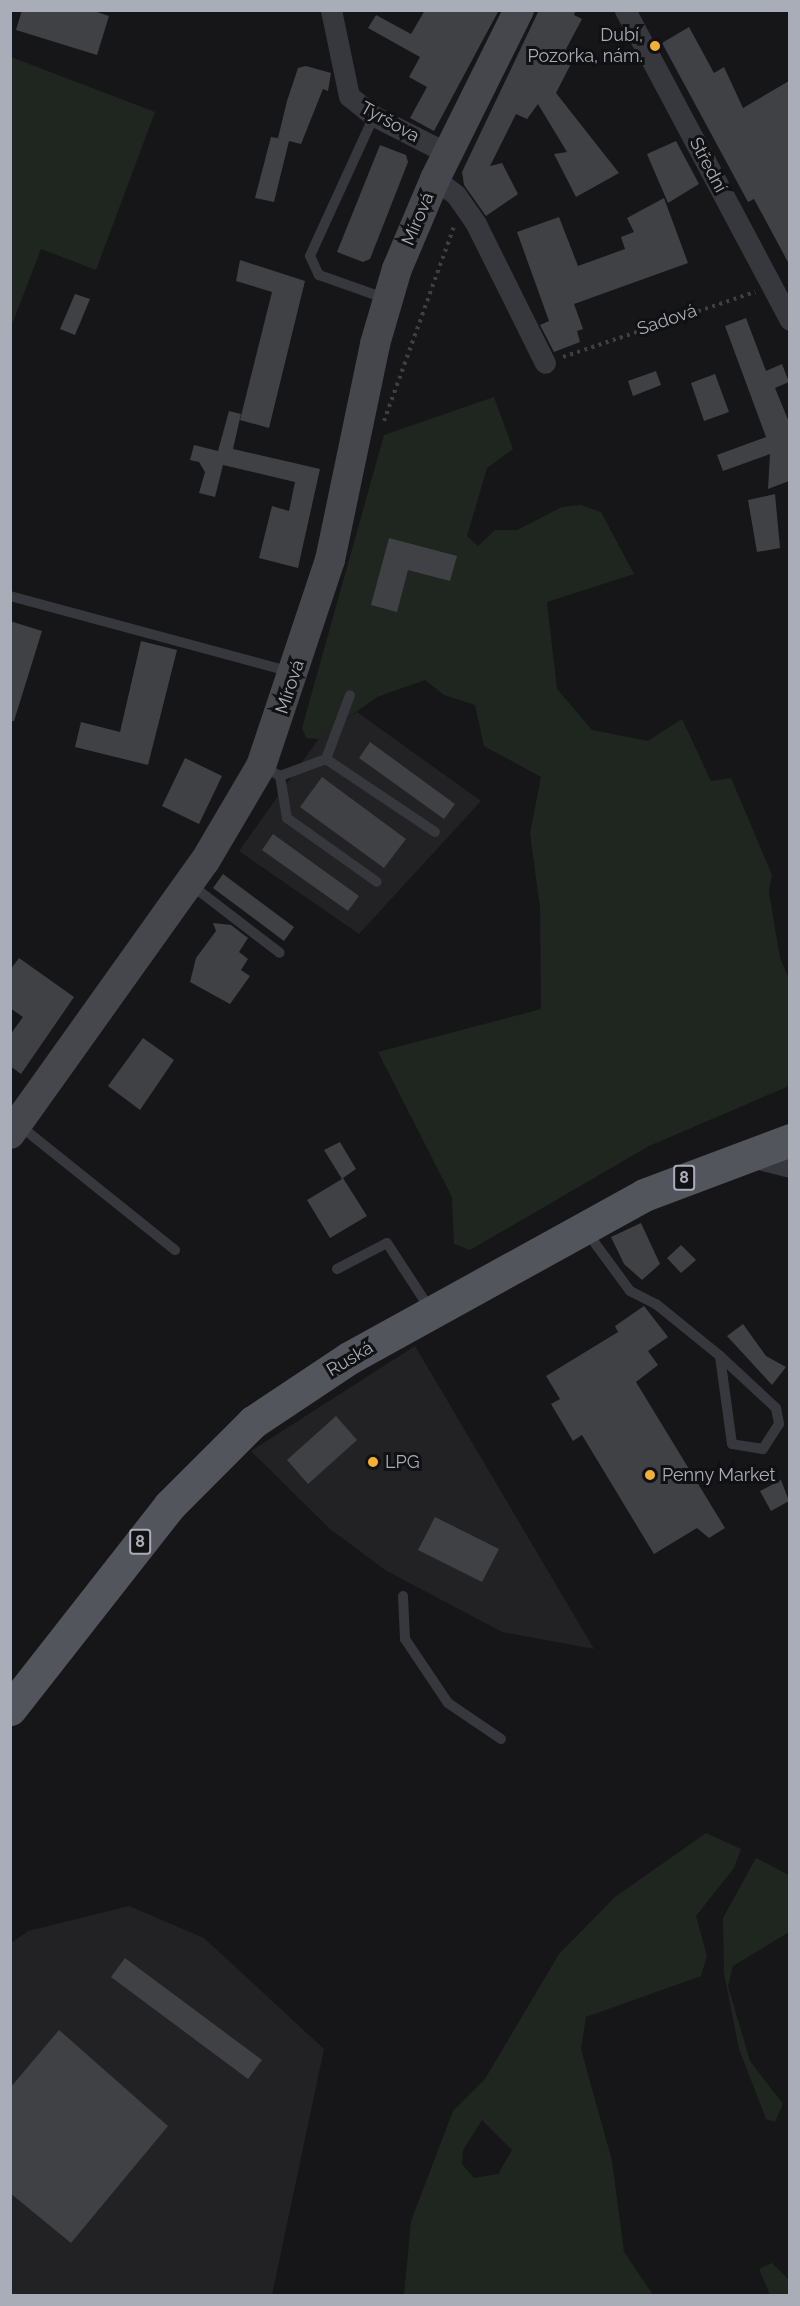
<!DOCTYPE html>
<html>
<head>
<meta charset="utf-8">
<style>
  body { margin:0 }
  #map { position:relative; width:800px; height:2306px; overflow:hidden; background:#161618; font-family:Raleway,sans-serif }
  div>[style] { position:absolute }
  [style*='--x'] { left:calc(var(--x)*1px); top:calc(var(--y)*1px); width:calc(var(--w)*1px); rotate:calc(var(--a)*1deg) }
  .built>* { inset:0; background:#222225 }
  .green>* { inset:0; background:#1e261f }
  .building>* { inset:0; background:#404145 }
  .path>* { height:4px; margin-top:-2px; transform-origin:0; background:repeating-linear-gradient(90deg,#3d3f44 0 3px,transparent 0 7.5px) }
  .lane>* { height:10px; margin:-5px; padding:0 5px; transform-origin:5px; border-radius:5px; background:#37383d }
  .street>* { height:21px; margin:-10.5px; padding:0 10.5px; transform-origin:10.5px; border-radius:10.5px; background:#37383d }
  .secondary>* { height:30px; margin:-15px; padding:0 15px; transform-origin:15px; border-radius:15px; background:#45474d }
  .primary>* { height:33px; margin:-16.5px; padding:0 16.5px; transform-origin:16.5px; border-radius:16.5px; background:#53555c }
  .dots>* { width:16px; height:16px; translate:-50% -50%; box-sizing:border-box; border:3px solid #111113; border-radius:50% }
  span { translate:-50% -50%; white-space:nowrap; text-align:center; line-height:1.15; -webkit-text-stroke:6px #111113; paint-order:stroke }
  .shield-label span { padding:2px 4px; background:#111113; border:2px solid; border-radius:4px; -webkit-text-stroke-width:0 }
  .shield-label { font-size:16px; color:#a8adb8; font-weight:700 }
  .poi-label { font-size:18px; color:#a8adb8 }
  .right { translate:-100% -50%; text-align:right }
  .left { translate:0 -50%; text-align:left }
  .street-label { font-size:18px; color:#a8adb8 }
  .frame { position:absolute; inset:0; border:12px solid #a8adb8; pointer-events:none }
</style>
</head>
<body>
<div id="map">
  <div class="built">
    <div style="clip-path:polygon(357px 712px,481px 801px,359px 934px,239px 851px,320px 737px)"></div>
    <div style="clip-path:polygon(415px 1346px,594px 1649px,502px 1632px,385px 1570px,330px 1529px,251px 1451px)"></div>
    <div style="clip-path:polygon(129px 1906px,204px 1938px,324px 2049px,272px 2295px,11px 2296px,11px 1943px,28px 1931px)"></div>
  </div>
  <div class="green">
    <div style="clip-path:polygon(11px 57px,155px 112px,96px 270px,41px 249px,11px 327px)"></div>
    <div style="clip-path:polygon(494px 397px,513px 449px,487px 468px,467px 536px,478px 546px,495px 530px,517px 530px,562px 507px,581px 505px,601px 512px,634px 574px,547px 602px,557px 689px,592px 730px,648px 741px,682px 719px,711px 781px,731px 778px,772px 875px,769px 892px,780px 958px,789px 979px,789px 1086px,649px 1146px,470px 1250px,454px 1244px,452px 1197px,378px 1052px,541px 1009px,540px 908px,530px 833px,541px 777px,484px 746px,475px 705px,444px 695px,425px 680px,377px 697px,318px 739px,306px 738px,302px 728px,384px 435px)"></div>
    <div style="clip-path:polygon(evenodd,706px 1833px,741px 1849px,734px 1868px,696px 1916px,707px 1956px,701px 1976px,586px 2017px,581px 2049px,612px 2161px,624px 2252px,653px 2295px,404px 2295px,411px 2221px,453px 2111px,485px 2079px,559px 1954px,615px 1897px,706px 1833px,482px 2120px,512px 2150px,498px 2174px,474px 2178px,462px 2164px,463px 2150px,482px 2120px)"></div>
    <div style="clip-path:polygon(756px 1858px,789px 1875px,789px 1932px,733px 1966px,728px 1986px,750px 2061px,783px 2104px,775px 2122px,766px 2119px,739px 2049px,724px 1973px,723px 1918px)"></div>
    <div style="clip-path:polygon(772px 2263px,789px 2280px,789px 2295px,770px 2295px,759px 2269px)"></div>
  </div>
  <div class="building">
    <div style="clip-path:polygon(22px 10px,91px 10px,109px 16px,97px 55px,16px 30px)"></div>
    <div style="clip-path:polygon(425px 10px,499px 10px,434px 131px,410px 118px,427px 87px,409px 77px,420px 57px,368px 28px,376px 15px,411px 34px)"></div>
    <div style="clip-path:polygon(539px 10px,576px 10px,574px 15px,582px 19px,566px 49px,576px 54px,556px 93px,619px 173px,576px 197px,554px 154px,567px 152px,538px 104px,527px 119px,516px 114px,490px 166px,502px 163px,518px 194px,486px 216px,464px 185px,462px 172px)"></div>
    <div style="clip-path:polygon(689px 27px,714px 73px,724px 67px,743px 108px,789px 81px,789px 264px,754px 199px,748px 202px,662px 43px)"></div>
    <div style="clip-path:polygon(306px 66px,331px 73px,328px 91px,323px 89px,301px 144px,289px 141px,274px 202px,255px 198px,271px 137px,283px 139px,278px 138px,287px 101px,298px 68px)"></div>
    <div style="clip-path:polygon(676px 141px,699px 184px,668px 203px,647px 154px)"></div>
    <div style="clip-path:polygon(380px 145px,406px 155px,408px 162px,370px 259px,363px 262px,337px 252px)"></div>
    <div style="clip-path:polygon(664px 198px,688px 263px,574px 304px,583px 329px,577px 331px,580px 342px,554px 352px,540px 325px,549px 321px,517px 232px,559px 217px,578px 266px,625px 249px,621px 237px,634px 232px,627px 218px)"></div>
    <div style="clip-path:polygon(240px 260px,305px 281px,269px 428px,240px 420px,272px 292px,236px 281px)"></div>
    <div style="clip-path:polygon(75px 294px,90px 299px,75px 335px,60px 329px)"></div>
    <div style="clip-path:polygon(746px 318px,766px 371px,782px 364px,789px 382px,775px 388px,789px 422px,789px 481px,768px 489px,770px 454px,723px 471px,717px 455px,766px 437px,725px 326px)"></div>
    <div style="clip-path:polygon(656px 371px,661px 385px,633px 396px,628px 381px)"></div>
    <div style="clip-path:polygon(715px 374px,729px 412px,704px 421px,691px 383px)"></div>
    <div style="clip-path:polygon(229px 411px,241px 414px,233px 449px,320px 469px,298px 568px,259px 558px,272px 506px,289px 511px,295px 482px,223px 465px,215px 497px,199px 493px,205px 472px,199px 462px,190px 460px,194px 445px,218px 451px)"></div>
    <div style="clip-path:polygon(775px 494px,780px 548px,757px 552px,748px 500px)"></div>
    <div style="clip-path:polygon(389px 538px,457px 556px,450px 581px,408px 570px,397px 612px,371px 605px)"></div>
    <div style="clip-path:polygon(10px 621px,42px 631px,14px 721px,10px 721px)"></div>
    <div style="clip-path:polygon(141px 641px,177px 650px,148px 765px,75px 747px,81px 722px,120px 732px)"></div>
    <div style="clip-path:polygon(370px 742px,455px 804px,444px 819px,359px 758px)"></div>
    <div style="clip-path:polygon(185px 758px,222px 776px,199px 824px,162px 806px)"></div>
    <div style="clip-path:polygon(322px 777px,406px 839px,384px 868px,300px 807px)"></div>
    <div style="clip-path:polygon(273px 834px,359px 896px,348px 911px,262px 850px)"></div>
    <div style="clip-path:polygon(223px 874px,294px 927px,284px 941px,213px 888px)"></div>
    <div style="clip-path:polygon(213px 923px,231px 925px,248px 938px,239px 952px,248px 959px,241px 970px,250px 976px,230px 1004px,190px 982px,196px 958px,216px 931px)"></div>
    <div style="clip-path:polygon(19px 958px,74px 997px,21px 1074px,10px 1066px,10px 1035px,23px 1017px,10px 1008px,10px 970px)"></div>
    <div style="clip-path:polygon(143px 1038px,174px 1060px,140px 1110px,108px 1086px)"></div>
    <div style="clip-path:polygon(340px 1142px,356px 1169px,343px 1178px,367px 1216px,330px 1238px,307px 1200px,342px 1179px,324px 1150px)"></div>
    <div style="clip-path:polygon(641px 1223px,660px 1264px,642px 1280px,624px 1264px,611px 1237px)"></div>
    <div style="clip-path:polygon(681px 1245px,696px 1260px,681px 1273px,667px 1258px)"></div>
    <div style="clip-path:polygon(644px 1306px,668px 1337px,648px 1351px,658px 1365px,636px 1382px,725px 1528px,709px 1538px,697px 1528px,654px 1554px,582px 1435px,573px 1441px,551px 1404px,560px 1399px,546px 1376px,618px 1332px,615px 1326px)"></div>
    <div style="clip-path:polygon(743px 1324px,766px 1356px,786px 1367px,772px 1385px,727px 1336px)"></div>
    <div style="clip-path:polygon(336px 1416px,357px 1440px,308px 1484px,287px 1460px)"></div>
    <div style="clip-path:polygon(781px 1480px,789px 1501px,771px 1511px,760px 1491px)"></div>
    <div style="clip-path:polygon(435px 1517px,499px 1549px,482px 1582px,418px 1550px)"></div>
    <div style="clip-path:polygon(125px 1958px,262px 2060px,248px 2079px,111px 1977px)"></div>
    <div style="clip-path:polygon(59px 2030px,168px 2126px,71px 2243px,10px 2193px,10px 2088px)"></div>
  </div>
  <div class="path">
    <div style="--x:563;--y:357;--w:203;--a:-18.7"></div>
    <div style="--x:384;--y:421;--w:206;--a:-70.2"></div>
  </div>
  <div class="lane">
    <div style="--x:374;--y:116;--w:154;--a:114.6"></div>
    <div style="--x:310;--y:256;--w:21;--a:65"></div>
    <div style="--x:319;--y:275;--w:72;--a:19.4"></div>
    <div style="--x:10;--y:596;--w:292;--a:15.1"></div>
    <div style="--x:326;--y:759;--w:68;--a:-69.4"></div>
    <div style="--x:262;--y:766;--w:21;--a:29"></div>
    <div style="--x:280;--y:776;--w:49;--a:-20.3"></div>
    <div style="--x:326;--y:759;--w:131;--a:33.8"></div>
    <div style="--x:280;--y:776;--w:43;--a:80.5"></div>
    <div style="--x:287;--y:818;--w:110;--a:35.4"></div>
    <div style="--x:190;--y:884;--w:113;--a:37.5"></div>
    <div style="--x:19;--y:1125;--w:200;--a:38.7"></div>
    <div style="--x:586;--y:1231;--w:74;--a:53.7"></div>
    <div style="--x:630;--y:1291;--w:29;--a:27"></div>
    <div style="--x:656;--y:1304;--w:82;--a:39.1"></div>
    <div style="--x:720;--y:1356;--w:76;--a:42.9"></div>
    <div style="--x:776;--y:1408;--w:16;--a:79"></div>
    <div style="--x:779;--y:1424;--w:30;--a:123"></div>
    <div style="--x:763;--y:1449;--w:31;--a:-171"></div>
    <div style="--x:732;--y:1444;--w:89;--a:-97.8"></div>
    <div style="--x:337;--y:1269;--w:56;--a:-27.5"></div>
    <div style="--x:387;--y:1243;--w:79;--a:56.9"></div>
    <div style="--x:403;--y:1596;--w:43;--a:87.3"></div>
    <div style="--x:405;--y:1639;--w:77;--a:56.1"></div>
    <div style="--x:448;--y:1703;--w:64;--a:34.2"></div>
  </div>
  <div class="street">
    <div style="--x:331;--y:10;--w:88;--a:78.2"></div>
    <div style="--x:349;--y:96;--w:32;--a:39"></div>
    <div style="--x:374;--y:116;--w:82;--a:26.9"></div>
    <div style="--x:625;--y:10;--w:351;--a:62"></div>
    <div style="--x:435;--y:179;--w:26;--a:37"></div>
    <div style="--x:456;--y:195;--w:35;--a:55"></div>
    <div style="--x:476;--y:224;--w:155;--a:63.6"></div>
    <div style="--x:747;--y:1156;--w:44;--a:14.3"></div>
  </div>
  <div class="secondary">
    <div style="--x:10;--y:1134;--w:335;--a:-54.5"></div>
    <div style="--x:205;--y:861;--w:110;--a:-59.5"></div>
    <div style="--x:261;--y:766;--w:217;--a:-71.5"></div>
    <div style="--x:330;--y:560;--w:221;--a:-78.2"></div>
    <div style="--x:375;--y:344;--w:78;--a:-73.7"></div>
    <div style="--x:397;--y:269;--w:98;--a:-67.1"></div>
    <div style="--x:435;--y:179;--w:189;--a:-63.6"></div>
  </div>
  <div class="primary">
    <div style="--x:10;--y:1709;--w:258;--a:-51.9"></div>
    <div style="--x:169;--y:1506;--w:119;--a:-45"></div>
    <div style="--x:253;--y:1422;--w:115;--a:-33.7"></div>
    <div style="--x:349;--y:1358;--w:337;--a:-28.9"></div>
    <div style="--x:644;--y:1195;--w:156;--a:-20.6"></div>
  </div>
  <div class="dots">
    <div style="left:655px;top:46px;background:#f2b134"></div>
    <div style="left:373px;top:1462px;background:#f2b134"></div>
    <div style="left:650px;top:1475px;background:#f2b134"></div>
  </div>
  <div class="shield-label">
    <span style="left:684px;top:1178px">8</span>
    <span style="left:140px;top:1542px">8</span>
  </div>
  <div class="poi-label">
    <span class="right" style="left:643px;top:46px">Dubí,<br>Pozorka, nám.</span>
    <span class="left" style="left:385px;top:1462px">LPG</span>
    <span class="left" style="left:662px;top:1475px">Penny Market</span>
  </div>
  <div class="street-label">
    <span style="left:390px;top:122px;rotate:29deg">Tyršova</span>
    <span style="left:708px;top:165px;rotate:62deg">Střední</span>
    <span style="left:418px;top:219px;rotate:-67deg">Mírová</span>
    <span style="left:667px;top:320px;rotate:-19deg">Sadová</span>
    <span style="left:290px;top:687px;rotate:-72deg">Mírová</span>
    <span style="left:350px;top:1359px;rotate:-31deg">Ruská</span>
  </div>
  <div class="frame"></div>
</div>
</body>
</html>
